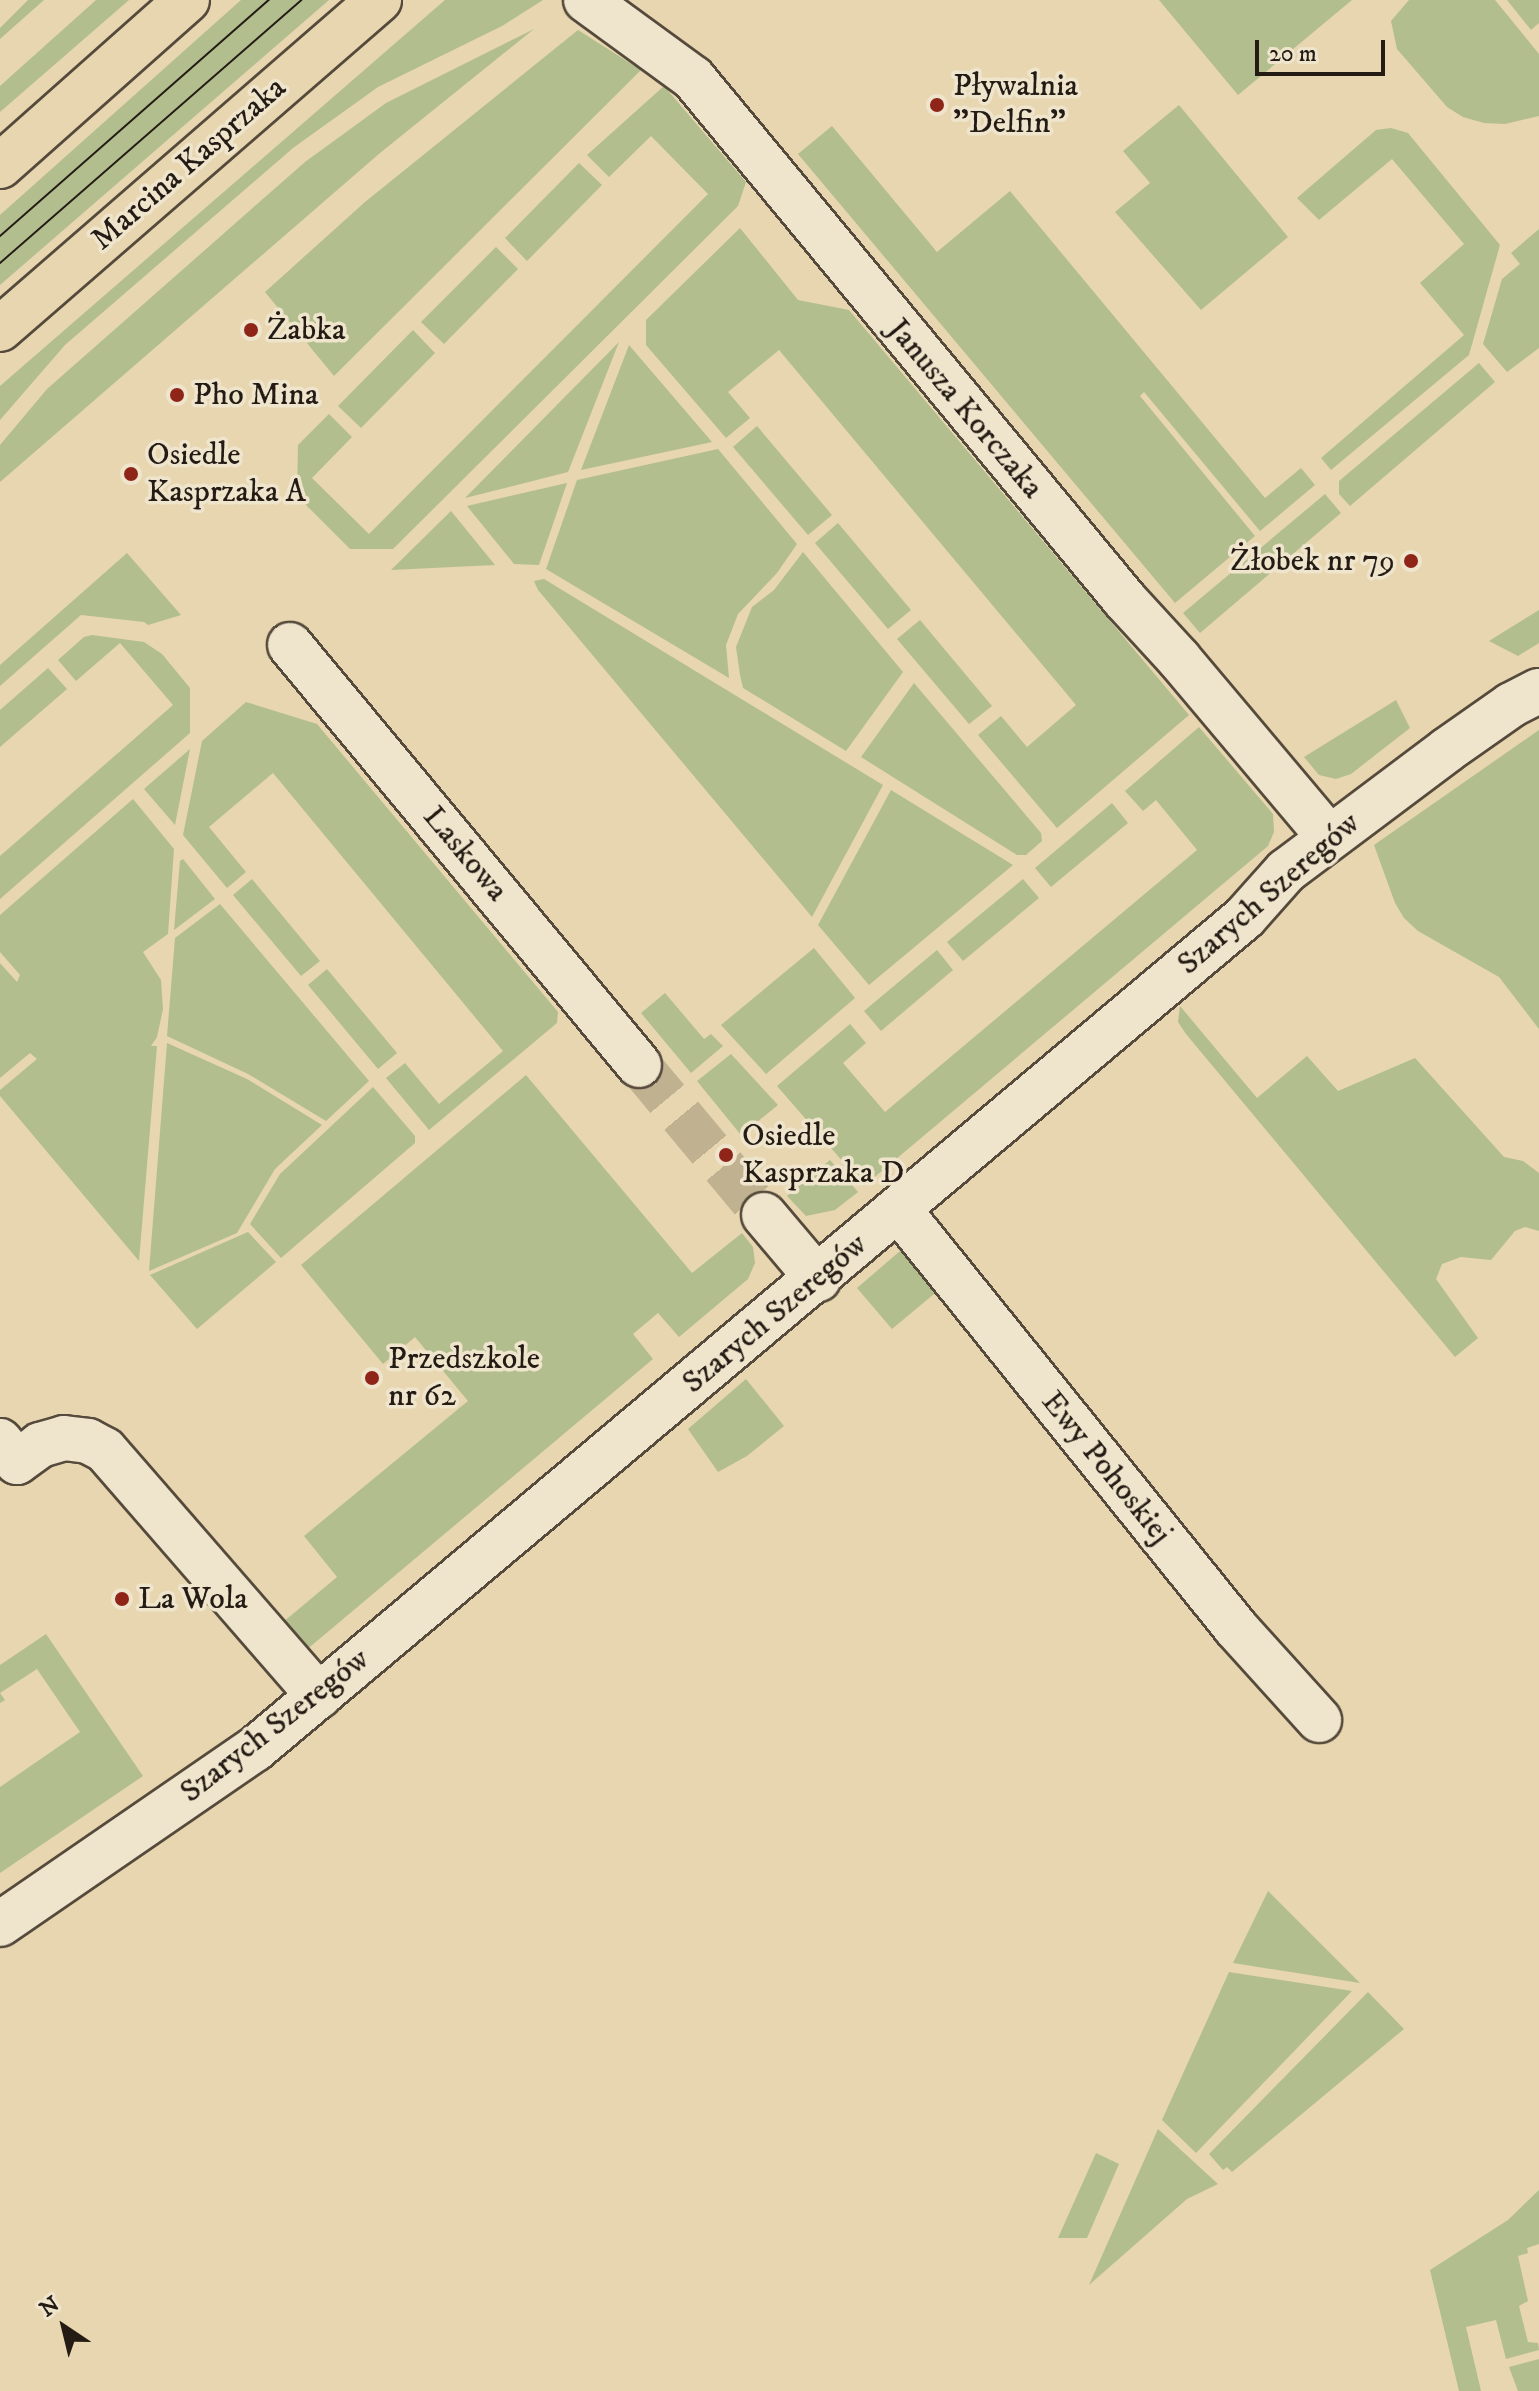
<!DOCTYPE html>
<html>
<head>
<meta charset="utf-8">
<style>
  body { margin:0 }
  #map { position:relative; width:1539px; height:2391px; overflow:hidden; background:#e7d6b0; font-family:"IM FELL DW Pica",serif }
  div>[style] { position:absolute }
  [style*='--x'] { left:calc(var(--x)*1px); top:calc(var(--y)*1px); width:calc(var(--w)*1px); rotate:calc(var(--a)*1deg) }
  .green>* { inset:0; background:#b2be8e }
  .minor-tunnel>* { height:44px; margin-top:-22px; transform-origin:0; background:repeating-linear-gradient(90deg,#c0b191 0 44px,transparent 0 66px) }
  .roads { filter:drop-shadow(2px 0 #554a3b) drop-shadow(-2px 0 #554a3b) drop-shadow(0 2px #554a3b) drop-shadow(0 -2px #554a3b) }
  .minor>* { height:44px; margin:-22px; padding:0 22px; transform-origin:22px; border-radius:22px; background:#efe4cc }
  .major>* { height:44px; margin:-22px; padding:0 22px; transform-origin:22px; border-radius:22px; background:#e7d6b0 }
  .tram>* { height:2px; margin:-1px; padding:0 1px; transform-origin:1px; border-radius:1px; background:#241c14 }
  .dots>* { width:22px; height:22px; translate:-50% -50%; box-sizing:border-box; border:4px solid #efe4cc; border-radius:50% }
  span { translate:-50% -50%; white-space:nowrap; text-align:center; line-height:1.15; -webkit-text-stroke:7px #efe4cc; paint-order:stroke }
  .poi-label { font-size:32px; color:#241c14 }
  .left { translate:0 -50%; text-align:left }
  .right { translate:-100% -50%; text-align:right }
  .street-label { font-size:32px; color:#241c14 }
  .north { position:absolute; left:24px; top:2287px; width:80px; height:80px; -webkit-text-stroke:6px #efe4cc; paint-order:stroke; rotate:325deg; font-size:22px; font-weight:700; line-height:32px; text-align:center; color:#241c14 }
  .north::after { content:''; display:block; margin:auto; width:28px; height:36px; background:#241c14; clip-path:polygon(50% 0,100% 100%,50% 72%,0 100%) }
  .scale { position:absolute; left:1255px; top:40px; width:130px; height:36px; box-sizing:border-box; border:4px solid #241c14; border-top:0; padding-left:10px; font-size:24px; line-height:28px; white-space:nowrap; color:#241c14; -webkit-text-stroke:6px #efe4cc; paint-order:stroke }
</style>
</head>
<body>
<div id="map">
  <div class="green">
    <div style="clip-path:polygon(28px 0,44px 0,0 39px,0 28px)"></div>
    <div style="clip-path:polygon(96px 0,129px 0,0 112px,0 86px)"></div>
    <div style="clip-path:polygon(241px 0,329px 0,0 285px,0 215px)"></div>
    <div style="clip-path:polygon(445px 0,543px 0,502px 26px,378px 87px,293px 148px,65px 345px,0 420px,0 386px)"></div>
    <div style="clip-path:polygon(1159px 0,1352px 0,1238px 95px)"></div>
    <div style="clip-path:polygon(1409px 0,1495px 0,1539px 54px,1539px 116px,1505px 124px,1484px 123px,1463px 117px,1447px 107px,1397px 49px,1391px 21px)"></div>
    <div style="clip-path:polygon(1507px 0,1539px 0,1539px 23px,1531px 30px)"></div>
    <div style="clip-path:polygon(534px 29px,380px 153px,0 482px,0 445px,47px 389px,305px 162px,386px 103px)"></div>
    <div style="clip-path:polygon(578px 30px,641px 70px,334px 376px,265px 292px,365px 202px)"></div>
    <div style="clip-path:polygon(664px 86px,746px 182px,738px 206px,393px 549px,350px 549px,297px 496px,298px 445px,329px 414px,352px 437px,312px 478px,369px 534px,708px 194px,651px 136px,609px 177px,587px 155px)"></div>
    <div style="clip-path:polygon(1179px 105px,1288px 237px,1201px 310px,1115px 212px,1150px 183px,1123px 151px)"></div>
    <div style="clip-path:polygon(832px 126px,937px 252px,1010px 191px,1265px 498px,1301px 468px,1315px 485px,1260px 531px,1144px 392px,1140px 396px,1255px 536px,1175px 603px,798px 154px)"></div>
    <div style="clip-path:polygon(1391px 128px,1408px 133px,1500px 245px,1469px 355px,1331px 470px,1321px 458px,1464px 335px,1420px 283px,1464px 244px,1392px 159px,1319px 220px,1297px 198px,1376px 130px)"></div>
    <div style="clip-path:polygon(579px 163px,602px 185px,527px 261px,505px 238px)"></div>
    <div style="clip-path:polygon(740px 228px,798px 300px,849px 310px,1189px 715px,1057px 828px,978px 735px,1001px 716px,1027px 747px,1076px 705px,779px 350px,728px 392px,750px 418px,726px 438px,646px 345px,646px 320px)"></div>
    <div style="clip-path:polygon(1539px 229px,1539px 348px,1507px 372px,1483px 344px,1502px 279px,1520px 264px,1511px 253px)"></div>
    <div style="clip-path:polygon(496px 247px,518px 269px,444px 344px,421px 322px)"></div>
    <div style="clip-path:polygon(413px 330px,435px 353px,361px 428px,338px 406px)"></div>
    <div style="clip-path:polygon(619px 342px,568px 472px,465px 498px)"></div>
    <div style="clip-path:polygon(629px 345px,712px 442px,581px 470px)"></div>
    <div style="clip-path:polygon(1479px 363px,1495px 382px,1350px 506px,1339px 494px,1339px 481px)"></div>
    <div style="clip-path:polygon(757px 426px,832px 515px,808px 535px,733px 447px)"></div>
    <div style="clip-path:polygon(718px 449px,797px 544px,777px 573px,738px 614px,726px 645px,729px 678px,546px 569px,577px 480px)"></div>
    <div style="clip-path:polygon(567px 483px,539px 565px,514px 564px,467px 506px)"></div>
    <div style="clip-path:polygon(1325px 494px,1341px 513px,1200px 633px,1183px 613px)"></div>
    <div style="clip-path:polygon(451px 511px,495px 565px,391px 570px)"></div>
    <div style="clip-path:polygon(838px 523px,911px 610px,888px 629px,815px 543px)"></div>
    <div style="clip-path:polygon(803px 552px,903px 672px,846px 751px,743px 688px,740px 675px,736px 647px,752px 607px,774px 590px)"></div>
    <div style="clip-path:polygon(127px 553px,181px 615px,148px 625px,144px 622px,81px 615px,0 686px,0 665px)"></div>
    <div style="clip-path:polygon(544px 579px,883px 785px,812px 917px,538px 590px,534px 581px)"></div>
    <div style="clip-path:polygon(1539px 610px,1539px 643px,1518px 656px,1489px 641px)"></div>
    <div style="clip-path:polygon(920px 620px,992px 706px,969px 724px,897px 639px)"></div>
    <div style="clip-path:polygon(92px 635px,144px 642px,162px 654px,190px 688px,190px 733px,0 899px,0 856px,173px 705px,120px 643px,76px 681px,58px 660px,84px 637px)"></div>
    <div style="clip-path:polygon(48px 668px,67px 689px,0 747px,0 710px)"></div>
    <div style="clip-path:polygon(914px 683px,1041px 833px,1042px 841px,1026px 855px,1017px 855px,861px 757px)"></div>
    <div style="clip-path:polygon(1396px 700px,1410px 728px,1351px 774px,1336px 779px,1319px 775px,1304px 757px)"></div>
    <div style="clip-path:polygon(246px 702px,317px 724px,558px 1012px,557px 1023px,429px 1130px,386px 1078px,405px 1063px,439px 1104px,503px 1051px,273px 773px,209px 827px,246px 872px,227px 888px,183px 835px,202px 741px)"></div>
    <div style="clip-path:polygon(1199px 727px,1273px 814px,1274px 832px,1268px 846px,864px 1186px,777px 1086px,850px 1024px,866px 1043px,843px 1063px,885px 1112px,1197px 850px,1156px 800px,1143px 811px,1125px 791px)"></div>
    <div style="clip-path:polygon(1539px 730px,1539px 1029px,1499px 977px,1418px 931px,1404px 918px,1395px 903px,1374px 845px)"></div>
    <div style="clip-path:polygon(190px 749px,175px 825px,144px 789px)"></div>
    <div style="clip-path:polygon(891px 790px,1013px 865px,869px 985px,818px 925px)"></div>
    <div style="clip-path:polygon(133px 799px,174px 849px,168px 934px,143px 952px,161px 980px,163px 1009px,157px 1037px,151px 1046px,157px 1046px,139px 1261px,0 1096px,0 1090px,37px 1059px,30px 1053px,0 1078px,0 963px,17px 982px,20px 975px,0 952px,0 915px)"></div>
    <div style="clip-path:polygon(1112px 803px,1128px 823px,1051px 887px,1035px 868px)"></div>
    <div style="clip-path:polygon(183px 859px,215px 899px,174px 930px,180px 861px)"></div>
    <div style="clip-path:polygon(252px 879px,320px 961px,301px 976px,233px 895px)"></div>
    <div style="clip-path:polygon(1023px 879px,1039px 898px,963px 961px,947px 942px)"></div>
    <div style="clip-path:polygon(220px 904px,369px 1081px,326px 1121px,248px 1074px,167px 1036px,175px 938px)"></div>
    <div style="clip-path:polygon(814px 948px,855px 998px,766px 1074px,721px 1025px)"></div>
    <div style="clip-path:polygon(937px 950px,953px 970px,881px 1031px,864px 1011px)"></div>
    <div style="clip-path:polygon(327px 969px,397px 1053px,378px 1069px,308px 985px)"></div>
    <div style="clip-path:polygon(665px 993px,704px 1039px,711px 1034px,723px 1046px,691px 1073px,641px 1013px)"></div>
    <div style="clip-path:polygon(1180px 1006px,1257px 1098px,1307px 1056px,1338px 1091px,1415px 1058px,1504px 1157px,1523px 1161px,1539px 1173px,1539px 1231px,1525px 1227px,1515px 1231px,1491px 1260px,1461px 1257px,1442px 1264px,1436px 1279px,1478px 1338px,1455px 1357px,1186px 1034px,1178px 1022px)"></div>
    <div style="clip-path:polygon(167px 1043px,247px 1079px,322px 1125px,275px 1169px,237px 1233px,149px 1271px)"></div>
    <div style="clip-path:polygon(731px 1054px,778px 1105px,741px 1135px,697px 1081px)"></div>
    <div style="clip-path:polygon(526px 1075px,692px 1273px,742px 1233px,753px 1247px,755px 1263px,748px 1279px,679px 1337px,658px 1313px,633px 1334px,653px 1359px,305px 1651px,282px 1623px,337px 1577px,304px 1536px,468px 1401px,415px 1337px,383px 1364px,301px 1265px)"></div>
    <div style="clip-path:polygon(373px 1087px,415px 1136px,415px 1143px,281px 1258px,250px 1224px,280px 1174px)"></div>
    <div style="clip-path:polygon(830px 1160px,858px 1192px,835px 1210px,806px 1216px,787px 1196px)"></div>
    <div style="clip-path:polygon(248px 1232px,276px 1262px,197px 1329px,150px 1275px)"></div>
    <div style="clip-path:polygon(907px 1245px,946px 1284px,892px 1329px,857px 1288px)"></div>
    <div style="clip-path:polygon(746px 1379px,784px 1426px,747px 1456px,718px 1472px,688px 1429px)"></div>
    <div style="clip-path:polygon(46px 1634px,143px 1776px,0 1873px,0 1787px,80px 1732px,37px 1669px,0 1693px,5px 1700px,0 1703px,0 1665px)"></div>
    <div style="clip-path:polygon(1268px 1891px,1360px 1983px,1233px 1963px)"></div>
    <div style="clip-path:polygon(1229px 1972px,1352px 1991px,1196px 2153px,1162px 2120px)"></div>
    <div style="clip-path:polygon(1368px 1992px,1404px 2029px,1232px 2172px,1227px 2167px,1223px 2170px,1209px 2154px)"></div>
    <div style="clip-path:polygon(1158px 2129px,1218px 2184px,1187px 2199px,1089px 2285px)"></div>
    <div style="clip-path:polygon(1096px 2153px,1119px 2164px,1087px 2238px,1058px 2238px)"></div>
    <div style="clip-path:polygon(1539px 2190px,1539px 2244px,1527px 2248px,1528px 2253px,1518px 2256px,1528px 2301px,1519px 2306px,1528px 2342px,1538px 2343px,1539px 2350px,1506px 2359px,1496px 2320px,1466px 2327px,1481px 2391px,1459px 2391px,1430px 2270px,1508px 2220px)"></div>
    <div style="clip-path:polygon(1539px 2359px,1539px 2391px,1518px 2391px,1509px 2367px)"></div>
  </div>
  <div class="minor-tunnel">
    <div style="--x:639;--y:1065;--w:195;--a:50.2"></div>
  </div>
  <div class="roads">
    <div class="minor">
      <div style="--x:586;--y:0;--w:132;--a:36.1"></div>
      <div style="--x:693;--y:78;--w:678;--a:50.39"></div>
      <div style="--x:1125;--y:600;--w:80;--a:47.5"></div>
      <div style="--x:1179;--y:659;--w:233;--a:49.9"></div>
      <div style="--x:290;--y:645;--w:546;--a:50.28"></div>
      <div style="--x:899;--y:1210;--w:537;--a:51.12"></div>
      <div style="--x:1236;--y:1628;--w:124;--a:47.9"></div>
      <div style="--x:764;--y:1215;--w:84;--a:49.8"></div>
      <div style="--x:0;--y:1441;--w:27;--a:51"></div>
      <div style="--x:17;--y:1462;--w:29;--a:-36"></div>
      <div style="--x:40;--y:1445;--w:25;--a:-16"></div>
      <div style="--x:64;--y:1438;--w:24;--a:7"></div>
      <div style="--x:88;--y:1441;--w:19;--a:28"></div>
      <div style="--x:105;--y:1450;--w:326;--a:49"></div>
      <div style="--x:0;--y:1924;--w:309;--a:-34.5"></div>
      <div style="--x:255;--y:1749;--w:1293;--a:-40.04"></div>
      <div style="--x:1245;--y:917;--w:62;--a:-48.3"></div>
      <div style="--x:1286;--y:871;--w:201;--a:-36.9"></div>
      <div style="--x:1447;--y:750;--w:78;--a:-35.1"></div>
      <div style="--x:1511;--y:705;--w:31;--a:-27"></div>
    </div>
    <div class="major">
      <div style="--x:0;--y:166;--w:250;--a:-41.6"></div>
      <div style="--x:0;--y:329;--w:502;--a:-40.96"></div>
    </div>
  </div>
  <div class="tram">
    <div style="--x:0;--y:236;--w:358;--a:-41.3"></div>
    <div style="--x:0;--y:263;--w:400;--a:-41.1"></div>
  </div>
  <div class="dots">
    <div style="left:937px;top:105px;background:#8f2418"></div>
    <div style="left:251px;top:330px;background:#8f2418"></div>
    <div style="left:177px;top:395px;background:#8f2418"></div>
    <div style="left:131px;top:474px;background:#8f2418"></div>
    <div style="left:1411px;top:561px;background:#8f2418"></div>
    <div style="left:726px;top:1155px;background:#8f2418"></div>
    <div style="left:372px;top:1378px;background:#8f2418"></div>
    <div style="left:122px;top:1599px;background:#8f2418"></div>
  </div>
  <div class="poi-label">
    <span class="left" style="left:953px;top:105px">Pływalnia<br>"Delfin"</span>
    <span class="left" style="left:267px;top:330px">Żabka</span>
    <span class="left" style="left:193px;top:395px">Pho Mina</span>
    <span class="left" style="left:147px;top:474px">Osiedle<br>Kasprzaka A</span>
    <span class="right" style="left:1395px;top:561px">Żłobek nr 79</span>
    <span class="left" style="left:742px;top:1155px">Osiedle<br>Kasprzaka D</span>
    <span class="left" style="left:388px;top:1378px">Przedszkole<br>nr 62</span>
    <span class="left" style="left:138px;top:1599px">La Wola</span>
  </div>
  <div class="street-label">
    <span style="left:189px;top:164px;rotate:-41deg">Marcina Kasprzaka</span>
    <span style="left:965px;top:409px;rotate:50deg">Janusza Korczaka</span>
    <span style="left:465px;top:854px;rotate:50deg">Laskowa</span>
    <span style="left:1269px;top:894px;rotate:-41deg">Szarych Szeregów</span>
    <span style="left:775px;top:1314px;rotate:-40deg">Szarych Szeregów</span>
    <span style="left:1106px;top:1468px;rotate:51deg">Ewy Pohoskiej</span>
    <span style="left:275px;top:1726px;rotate:-38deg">Szarych Szeregów</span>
  </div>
  <div class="north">N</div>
  <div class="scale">20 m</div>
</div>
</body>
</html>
